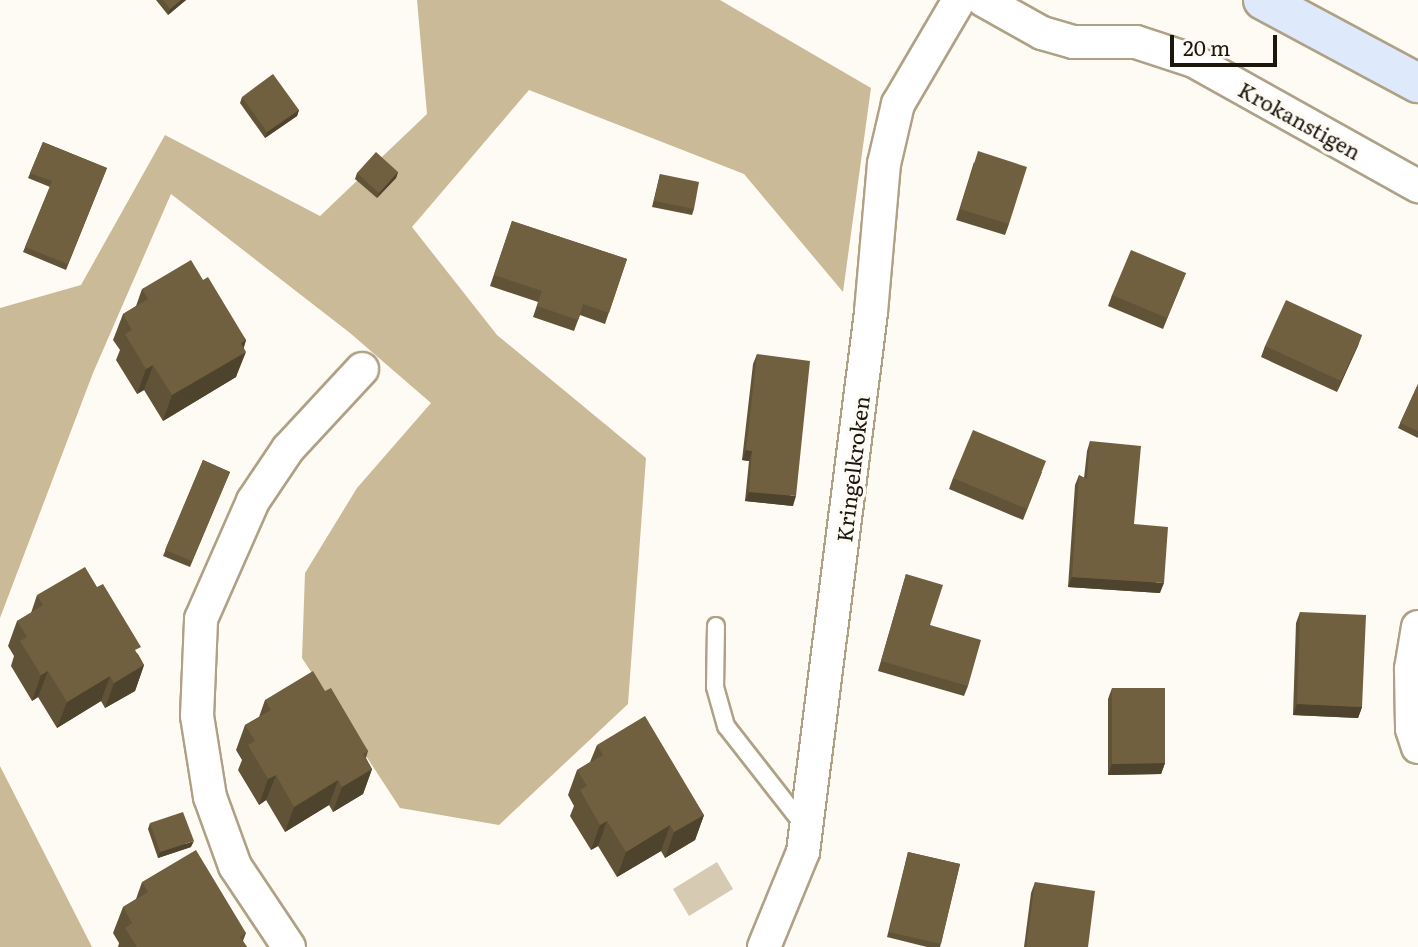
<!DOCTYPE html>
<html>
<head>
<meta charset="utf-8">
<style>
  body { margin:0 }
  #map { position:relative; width:1418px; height:947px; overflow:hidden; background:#fefbf5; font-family:Literata,serif }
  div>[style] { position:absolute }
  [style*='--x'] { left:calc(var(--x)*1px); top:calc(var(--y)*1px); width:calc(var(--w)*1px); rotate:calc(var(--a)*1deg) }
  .green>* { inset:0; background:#d6cab3 }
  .forest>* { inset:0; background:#cbba97 }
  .roads { filter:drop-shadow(2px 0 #afa185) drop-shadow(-2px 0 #afa185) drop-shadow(0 2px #afa185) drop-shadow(0 -2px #afa185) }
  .lane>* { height:16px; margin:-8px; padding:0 8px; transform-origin:8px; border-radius:8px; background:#fff }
  .street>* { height:32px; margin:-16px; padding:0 16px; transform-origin:16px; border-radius:16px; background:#fff }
  .secondary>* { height:38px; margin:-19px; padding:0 19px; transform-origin:19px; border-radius:19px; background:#deeafc }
  .wall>* { inset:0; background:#605337 }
  .shaded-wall>* { inset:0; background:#4e432d }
  .building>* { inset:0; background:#706040 }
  span { translate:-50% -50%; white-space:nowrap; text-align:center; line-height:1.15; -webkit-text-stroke:7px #fefbf5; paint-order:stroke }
  .street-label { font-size:21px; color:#1c170d }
  .scale { position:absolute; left:1170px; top:35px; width:107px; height:32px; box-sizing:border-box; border:4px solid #1c170d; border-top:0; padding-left:9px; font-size:21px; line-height:24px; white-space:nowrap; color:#1c170d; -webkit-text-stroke:5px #fefbf5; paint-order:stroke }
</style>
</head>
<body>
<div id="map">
  <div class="green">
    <div style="clip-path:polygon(717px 862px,733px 889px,689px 916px,673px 889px)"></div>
  </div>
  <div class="forest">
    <div style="clip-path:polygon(417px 0,720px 0,871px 88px,843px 292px,744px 174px,529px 90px,412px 227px,497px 335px,646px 458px,628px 704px,499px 825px,400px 808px,302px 658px,305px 573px,357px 488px,431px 403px,350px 333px,171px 194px,93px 373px,0 618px,0 308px,81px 285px,165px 135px,320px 216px,427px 114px)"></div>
    <div style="clip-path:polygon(0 766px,92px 947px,0 947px)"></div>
  </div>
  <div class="roads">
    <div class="lane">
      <div style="--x:716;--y:626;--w:61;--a:90.9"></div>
      <div style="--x:715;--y:687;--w:41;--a:74.2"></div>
      <div style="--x:726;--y:726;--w:128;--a:52"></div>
    </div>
    <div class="street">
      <div style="--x:983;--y:0;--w:68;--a:29.2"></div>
      <div style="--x:1042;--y:33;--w:32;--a:16"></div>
      <div style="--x:1073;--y:42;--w:63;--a:0"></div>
      <div style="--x:1136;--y:42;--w:61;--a:18.1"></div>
      <div style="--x:1194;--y:61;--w:257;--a:29.2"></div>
      <div style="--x:1418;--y:627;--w:43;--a:99.5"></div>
      <div style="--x:1411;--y:669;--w:60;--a:89"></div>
      <div style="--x:1412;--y:729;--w:19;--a:72"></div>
      <div style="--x:289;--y:947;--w:97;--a:-123.7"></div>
      <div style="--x:235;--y:866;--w:73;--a:-109.9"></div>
      <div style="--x:210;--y:797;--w:82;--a:-99.1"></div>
      <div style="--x:197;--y:716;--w:97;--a:-87.6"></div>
      <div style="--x:201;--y:619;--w:129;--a:-66.2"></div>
      <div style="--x:253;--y:501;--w:63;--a:-56.1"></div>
      <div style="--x:288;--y:449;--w:109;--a:-47.2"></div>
      <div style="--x:764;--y:947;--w:103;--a:-67.7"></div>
      <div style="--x:803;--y:852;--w:544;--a:-82.82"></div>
      <div style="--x:871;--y:312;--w:149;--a:-85"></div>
      <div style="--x:884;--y:164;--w:62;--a:-76.9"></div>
      <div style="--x:898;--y:104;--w:121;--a:-59.6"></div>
    </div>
    <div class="secondary">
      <div style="--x:1263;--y:0;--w:176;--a:28.2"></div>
    </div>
  </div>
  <div class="wall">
    <div style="clip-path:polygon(156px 0,186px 0,168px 15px)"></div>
    <div style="clip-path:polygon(242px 97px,299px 110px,297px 116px,265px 138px,240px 103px)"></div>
    <div style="clip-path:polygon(43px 142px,107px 168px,66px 270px,23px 252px,50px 187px,28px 178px)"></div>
    <div style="clip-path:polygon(974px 162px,1009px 224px,1005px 235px,956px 220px)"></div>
    <div style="clip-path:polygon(398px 172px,396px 178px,377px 198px,355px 179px,357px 173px)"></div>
    <div style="clip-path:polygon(660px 174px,694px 209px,692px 215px,652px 207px)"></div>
    <div style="clip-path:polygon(512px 221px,627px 259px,605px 324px,580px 315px,574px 331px,533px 317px,538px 302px,490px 286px)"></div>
    <div style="clip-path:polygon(1186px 273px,1163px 329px,1108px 306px,1112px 295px)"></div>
    <div style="clip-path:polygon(203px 280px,246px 340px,236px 377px,163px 421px,144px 390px,137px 394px,116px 360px,120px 350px,113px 340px,123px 314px,136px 306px,142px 289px)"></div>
    <div style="clip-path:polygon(1362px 335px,1337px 392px,1261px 357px,1265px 346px)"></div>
    <div style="clip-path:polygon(757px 354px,793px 506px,745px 501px,749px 461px,742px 460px,753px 364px)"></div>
    <div style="clip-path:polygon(1418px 384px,1418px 438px,1398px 428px)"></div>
    <div style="clip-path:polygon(1090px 441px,1134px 524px,1160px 593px,1068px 587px,1075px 485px,1079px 475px,1084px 478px,1087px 451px)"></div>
    <div style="clip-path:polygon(203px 460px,230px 472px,190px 567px,163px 556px)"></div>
    <div style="clip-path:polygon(1042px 472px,1023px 520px,949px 489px,953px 478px)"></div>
    <div style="clip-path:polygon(906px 574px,930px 625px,968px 686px,964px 696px,878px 671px)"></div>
    <div style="clip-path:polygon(37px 595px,138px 654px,144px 665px,135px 691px,105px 708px,101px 701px,57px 728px,38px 697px,32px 701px,11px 666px,14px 656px,8px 646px,17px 621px,31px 613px)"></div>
    <div style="clip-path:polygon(1300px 612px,1362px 707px,1358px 718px,1293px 715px,1296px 623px)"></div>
    <div style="clip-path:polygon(1112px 688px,1165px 763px,1161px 774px,1108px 775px,1108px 699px)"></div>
    <div style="clip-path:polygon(325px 691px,368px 751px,366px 758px,372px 769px,363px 794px,333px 812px,329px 805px,285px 832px,266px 800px,259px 805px,238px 770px,242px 760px,236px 750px,245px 725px,259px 717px,265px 700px)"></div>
    <div style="clip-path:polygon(597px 745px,704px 815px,695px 840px,665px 858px,661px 851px,617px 877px,598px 846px,591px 850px,570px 816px,574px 806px,568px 795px,577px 770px,590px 762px)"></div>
    <div style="clip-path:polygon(150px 823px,191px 847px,158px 858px,148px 829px)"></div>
    <div style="clip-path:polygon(908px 852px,960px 864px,940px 947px,927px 947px,887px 937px)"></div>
    <div style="clip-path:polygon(142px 882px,246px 933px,243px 941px,247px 947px,118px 947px,119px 943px,113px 933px,123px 907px,136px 899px)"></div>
    <div style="clip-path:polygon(1035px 882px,1088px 947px,1024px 947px,1031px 893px)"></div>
  </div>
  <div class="shaded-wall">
    <div style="clip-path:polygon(181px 0,186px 0,168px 15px,170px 9px)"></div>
    <div style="clip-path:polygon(299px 110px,297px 116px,265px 138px,267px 132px)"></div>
    <div style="clip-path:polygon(398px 172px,396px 178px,377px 198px,379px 193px)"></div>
    <div style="clip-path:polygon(1362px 335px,1358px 346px,1337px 392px,1341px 381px)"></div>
    <div style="clip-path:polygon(246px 340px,241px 354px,246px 352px,236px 377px,163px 421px,172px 395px)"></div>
    <div style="clip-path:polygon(153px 365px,144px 390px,137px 394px,146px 369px)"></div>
    <div style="clip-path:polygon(746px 450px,752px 451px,749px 461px,742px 460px)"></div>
    <div style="clip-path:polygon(749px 492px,796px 496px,793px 506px,745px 501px)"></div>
    <div style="clip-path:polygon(1072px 577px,1164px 583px,1160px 593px,1068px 587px)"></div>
    <div style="clip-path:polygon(144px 665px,135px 691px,105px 708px,114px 683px)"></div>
    <div style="clip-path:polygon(48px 671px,38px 697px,32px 701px,41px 675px)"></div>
    <div style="clip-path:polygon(110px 676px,101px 701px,57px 728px,67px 702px)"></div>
    <div style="clip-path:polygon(1297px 704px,1362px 707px,1358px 718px,1293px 715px)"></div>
    <div style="clip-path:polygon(1165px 763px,1161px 774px,1108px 775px,1112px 764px)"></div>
    <div style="clip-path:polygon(372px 769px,363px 794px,333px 812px,342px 787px)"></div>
    <div style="clip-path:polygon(276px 775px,266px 800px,259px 805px,268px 779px)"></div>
    <div style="clip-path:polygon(338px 780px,329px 805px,285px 832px,294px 807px)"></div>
    <div style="clip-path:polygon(704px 815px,695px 840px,665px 858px,674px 832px)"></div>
    <div style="clip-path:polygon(607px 821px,598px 846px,591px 850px,600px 825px)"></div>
    <div style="clip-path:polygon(670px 825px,661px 851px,617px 877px,626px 852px)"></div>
    <div style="clip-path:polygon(194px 841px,191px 847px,158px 858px,160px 852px)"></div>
  </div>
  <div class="building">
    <div style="clip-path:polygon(163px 0,181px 0,170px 9px)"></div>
    <div style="clip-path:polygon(273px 74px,299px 110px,267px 132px,242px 97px)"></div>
    <div style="clip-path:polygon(43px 142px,107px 168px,68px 264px,25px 247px,52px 181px,30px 173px)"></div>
    <div style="clip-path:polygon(978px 151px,1027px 167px,1009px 224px,960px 209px)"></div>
    <div style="clip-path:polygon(376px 152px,398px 172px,379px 193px,357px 173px)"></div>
    <div style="clip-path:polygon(660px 174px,699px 182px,694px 209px,654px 201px)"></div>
    <div style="clip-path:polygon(512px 221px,627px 259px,609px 313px,583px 304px,578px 320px,537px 306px,542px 291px,494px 275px)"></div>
    <div style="clip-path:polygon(1131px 250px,1186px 273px,1167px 318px,1112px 295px)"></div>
    <div style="clip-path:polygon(191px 260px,203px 280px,208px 277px,246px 340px,241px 343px,246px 352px,172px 395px,153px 365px,146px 369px,125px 334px,132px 330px,123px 314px,148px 299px,142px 289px)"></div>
    <div style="clip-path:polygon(1286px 300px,1362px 335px,1341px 381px,1265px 346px)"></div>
    <div style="clip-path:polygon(757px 354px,810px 361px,796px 496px,749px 492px,752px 451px,746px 450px)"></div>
    <div style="clip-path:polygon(1418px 384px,1418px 431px,1400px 423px)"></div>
    <div style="clip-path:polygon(973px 430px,1046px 461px,1027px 509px,953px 478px)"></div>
    <div style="clip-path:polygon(1090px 441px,1141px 446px,1134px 524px,1168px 527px,1164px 583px,1072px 577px,1079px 475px,1087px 479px)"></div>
    <div style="clip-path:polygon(203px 460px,230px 472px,192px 561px,165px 550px)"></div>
    <div style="clip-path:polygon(85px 567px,97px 587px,103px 584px,141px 647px,135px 650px,144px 665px,114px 683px,110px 676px,67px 702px,48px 671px,41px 675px,20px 641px,27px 637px,17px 621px,43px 605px,37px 595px)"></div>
    <div style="clip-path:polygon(906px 574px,943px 585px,930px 625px,981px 640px,968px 686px,881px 661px)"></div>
    <div style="clip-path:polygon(1300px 612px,1366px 615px,1362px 707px,1297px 704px)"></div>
    <div style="clip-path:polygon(313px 671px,325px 691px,331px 688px,368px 751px,363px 754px,372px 769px,342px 787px,338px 780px,294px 807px,276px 775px,268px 779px,248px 745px,255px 741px,245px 725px,271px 710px,265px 700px)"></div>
    <div style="clip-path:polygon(1112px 688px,1165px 688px,1165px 763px,1112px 764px)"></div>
    <div style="clip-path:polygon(645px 716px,704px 815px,674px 832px,670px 825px,626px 852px,607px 821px,600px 825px,580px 790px,587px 786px,577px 770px,603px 755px,597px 745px)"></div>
    <div style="clip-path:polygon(183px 812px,194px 841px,160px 852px,150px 823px)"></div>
    <div style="clip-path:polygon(196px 850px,246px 933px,240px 937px,247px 947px,137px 947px,125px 928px,132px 923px,123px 907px,148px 892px,142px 882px)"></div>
    <div style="clip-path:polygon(908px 852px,960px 864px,941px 944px,889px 932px)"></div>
    <div style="clip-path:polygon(1035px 882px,1095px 891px,1088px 947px,1026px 947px)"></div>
  </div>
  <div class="street-label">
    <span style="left:1300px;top:120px;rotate:29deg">Krokanstigen</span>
    <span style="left:852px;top:469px;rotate:-83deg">Kringelkroken</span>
  </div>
  <div class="scale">20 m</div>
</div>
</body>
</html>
